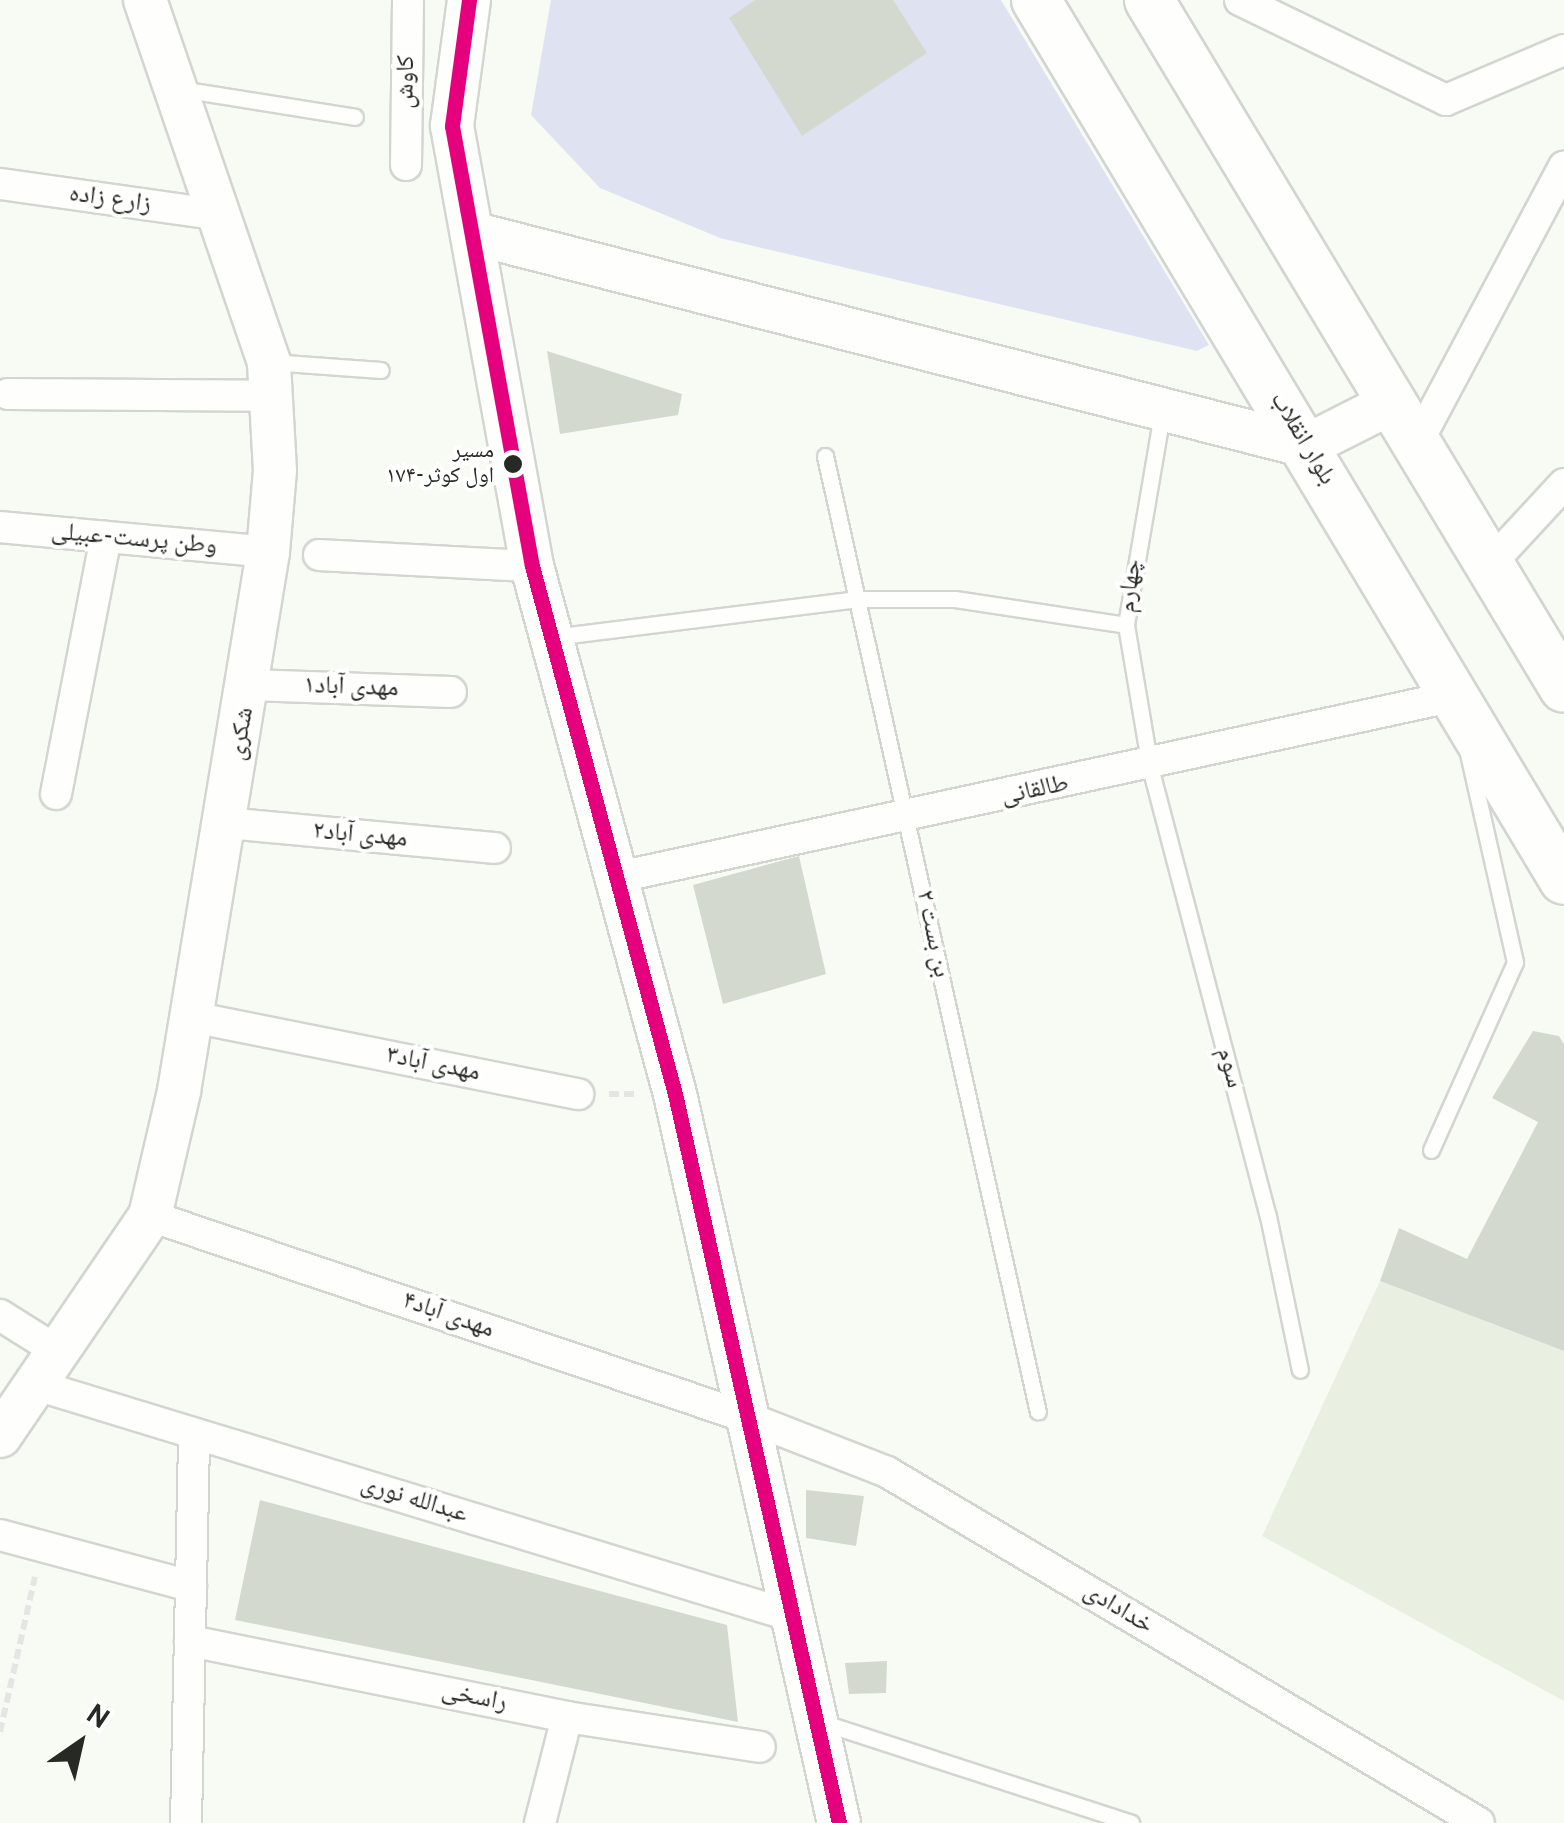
<!DOCTYPE html>
<html>
<head>
<meta charset="utf-8">
<style>
  body { margin:0 }
  #map { position:relative; width:1564px; height:1823px; overflow:hidden; background:#f8fbf4; font-family:Overpass,"Noto Naskh Arabic",sans-serif }
  div>[style] { position:absolute }
  [style*='--x'] { left:calc(var(--x)*1px); top:calc(var(--y)*1px); width:calc(var(--w)*1px); rotate:calc(var(--a)*1deg) }
  .built>* { inset:0; background:#e9f0e2 }
  .green>* { inset:0; background:#dfe3f1 }
  .building>* { inset:0; background:#d4d9cf }
  .path>* { height:6px; margin-top:-3px; transform-origin:0; background:repeating-linear-gradient(90deg,#e5e6e4 0 10px,transparent 0 15px) }
  .roads { filter:drop-shadow(2px 0 #d2d5d0) drop-shadow(-2px 0 #d2d5d0) drop-shadow(0 2px #d2d5d0) drop-shadow(0 -2px #d2d5d0) }
  .lane>* { height:15px; margin:-7.5px; padding:0 7.5px; transform-origin:7.5px; border-radius:7.5px; background:#fefefd }
  .street>* { height:30px; margin:-15px; padding:0 15px; transform-origin:15px; border-radius:15px; background:#fefefd }
  .secondary>* { height:42px; margin:-21px; padding:0 21px; transform-origin:21px; border-radius:21px; background:#fefefd }
  .primary>* { height:48px; margin:-24px; padding:0 24px; transform-origin:24px; border-radius:24px; background:#fefefd }
  .bus-1>* { height:15px; margin:-7.5px; padding:0 7.5px; transform-origin:7.5px; border-radius:7.5px; background:#e5007d }
  .dots>* { width:28px; height:28px; translate:-50% -50%; box-sizing:border-box; border:5px solid #fff; border-radius:50% }
  span { translate:-50% -50%; white-space:nowrap; text-align:center; line-height:1.15; -webkit-text-stroke:8px #fff; paint-order:stroke }
  .bus-label { font-size:22px; color:#272924 }
  .right { translate:-100% -50%; text-align:right }
  .street-label { font-size:25px; color:#272924 }
  .north { position:absolute; left:30px; top:1693px; width:100px; height:100px; -webkit-text-stroke:8px #fff; paint-order:stroke; rotate:34deg; font-size:28px; font-weight:700; line-height:40px; text-align:center; color:#272924 }
  .north::after { content:''; display:block; margin:auto; width:35px; height:45px; background:#272924; clip-path:polygon(50% 0,100% 100%,50% 72%,0 100%) }
</style>
</head>
<body>
<div id="map">
  <div class="built">
    <div style="clip-path:polygon(1380px 1281px,1564px 1351px,1564px 1701px,1262px 1536px)"></div>
  </div>
  <div class="green">
    <div style="clip-path:polygon(551px 0,1001px 0,1209px 345px,1197px 351px,720px 238px,600px 188px,531px 115px)"></div>
  </div>
  <div class="building">
    <div style="clip-path:polygon(755px 0,893px 0,927px 53px,802px 136px,729px 18px)"></div>
    <div style="clip-path:polygon(547px 351px,682px 394px,678px 415px,560px 434px)"></div>
    <div style="clip-path:polygon(799px 856px,826px 974px,723px 1004px,693px 885px)"></div>
    <div style="clip-path:polygon(1533px 1031px,1559px 1036px,1564px 1044px,1564px 1351px,1380px 1281px,1399px 1228px,1467px 1259px,1538px 1122px,1492px 1098px)"></div>
    <div style="clip-path:polygon(806px 1490px,864px 1496px,856px 1546px,806px 1538px)"></div>
    <div style="clip-path:polygon(260px 1500px,727px 1625px,738px 1722px,235px 1620px)"></div>
    <div style="clip-path:polygon(887px 1661px,886px 1693px,849px 1694px,845px 1663px)"></div>
  </div>
  <div class="path">
    <div style="--x:609;--y:1094;--w:27;--a:0"></div>
    <div style="--x:0;--y:1732;--w:159;--a:-77.3"></div>
  </div>
  <div class="roads">
    <div class="lane">
      <div style="--x:181;--y:89;--w:176;--a:9.1"></div>
      <div style="--x:271;--y:362;--w:110;--a:4.2"></div>
      <div style="--x:1162;--y:414;--w:214;--a:99.7"></div>
      <div style="--x:1126;--y:625;--w:144;--a:80.4"></div>
      <div style="--x:1150;--y:767;--w:464;--a:75.3"></div>
      <div style="--x:1268;--y:1216;--w:157;--a:78.3"></div>
      <div style="--x:825;--y:456;--w:979;--a:77.44"></div>
      <div style="--x:553;--y:637;--w:307;--a:-7.1"></div>
      <div style="--x:858;--y:599;--w:97;--a:0"></div>
      <div style="--x:955;--y:599;--w:173;--a:8.6"></div>
      <div style="--x:1431;--y:1150;--w:206;--a:-65.9"></div>
      <div style="--x:1515;--y:962;--w:213;--a:-102.7"></div>
      <div style="--x:824;--y:1723;--w:323;--a:18"></div>
    </div>
    <div class="street">
      <div style="--x:1240;--y:0;--w:229;--a:25.9"></div>
      <div style="--x:1446;--y:100;--w:128;--a:-23"></div>
      <div style="--x:406;--y:165;--w:165;--a:-89.3"></div>
      <div style="--x:0;--y:184;--w:222;--a:8"></div>
      <div style="--x:8;--y:394;--w:263;--a:0.4"></div>
      <div style="--x:1417;--y:443;--w:313;--a:-62"></div>
      <div style="--x:0;--y:527;--w:269;--a:5.3"></div>
      <div style="--x:319;--y:555;--w:213;--a:3"></div>
      <div style="--x:1490;--y:564;--w:109;--a:-47.2"></div>
      <div style="--x:250;--y:685;--w:201;--a:2"></div>
      <div style="--x:56;--y:794;--w:262;--a:-79"></div>
      <div style="--x:226;--y:823;--w:270;--a:5.3"></div>
      <div style="--x:614;--y:878;--w:860;--a:-12.21"></div>
      <div style="--x:192;--y:1017;--w:394;--a:11.3"></div>
      <div style="--x:150;--y:1216;--w:629;--a:18.64"></div>
      <div style="--x:746;--y:1417;--w:151;--a:21.3"></div>
      <div style="--x:887;--y:1472;--w:688;--a:30.66"></div>
      <div style="--x:0;--y:1315;--w:70;--a:32.1"></div>
      <div style="--x:36;--y:1385;--w:791;--a:16.99"></div>
      <div style="--x:0;--y:1535;--w:198;--a:15"></div>
      <div style="--x:190;--y:1641;--w:385;--a:11.4"></div>
      <div style="--x:567;--y:1717;--w:195;--a:8.8"></div>
      <div style="--x:186;--y:1823;--w:389;--a:-88.8"></div>
      <div style="--x:540;--y:1823;--w:109;--a:-75.7"></div>
    </div>
    <div class="secondary">
      <div style="--x:469;--y:0;--w:127;--a:97.7"></div>
      <div style="--x:452;--y:126;--w:447;--a:79.7"></div>
      <div style="--x:532;--y:566;--w:547;--a:74.85"></div>
      <div style="--x:675;--y:1094;--w:747;--a:77.32"></div>
      <div style="--x:472;--y:233;--w:861;--a:14.33"></div>
      <div style="--x:1306;--y:446;--w:97;--a:-26.8"></div>
      <div style="--x:0;--y:1436;--w:266;--a:-55.7"></div>
      <div style="--x:150;--y:1216;--w:128;--a:-76.9"></div>
      <div style="--x:179;--y:1091;--w:546;--a:-80.62"></div>
      <div style="--x:268;--y:552;--w:81;--a:-85.1"></div>
      <div style="--x:275;--y:471;--w:109;--a:-93.2"></div>
      <div style="--x:269;--y:362;--w:383;--a:-108.9"></div>
    </div>
    <div class="primary">
      <div style="--x:1036;--y:0;--w:1026;--a:59.04"></div>
      <div style="--x:1149;--y:0;--w:803;--a:58.9"></div>
    </div>
  </div>
  <div class="bus-1">
    <div style="--x:469;--y:0;--w:127;--a:97.7"></div>
    <div style="--x:452;--y:126;--w:447;--a:79.7"></div>
    <div style="--x:532;--y:566;--w:547;--a:74.85"></div>
    <div style="--x:675;--y:1094;--w:747;--a:77.32"></div>
  </div>
  <div class="dots">
    <div style="left:513px;top:464px;background:#272924"></div>
  </div>
  <div class="bus-label">
    <span class="right" style="left:494px;top:464px">مسیر<br>۱۷۴-اول کوثر</span>
  </div>
  <div class="street-label">
    <span style="left:407px;top:82px;rotate:-89deg">کاوش</span>
    <span style="left:110px;top:200px;rotate:8deg">زارع زاده</span>
    <span style="left:1302px;top:439px;rotate:59deg">بلوار انقلاب</span>
    <span style="left:134px;top:540px;rotate:5deg">وطن پرست-عبیلی</span>
    <span style="left:1131px;top:586px;rotate:-83deg">چهارم</span>
    <span style="left:351px;top:688px;rotate:2deg">مهدی آباد۱</span>
    <span style="left:242px;top:734px;rotate:-80deg">شکری</span>
    <span style="left:1035px;top:791px;rotate:-12deg">طالقانی</span>
    <span style="left:360px;top:836px;rotate:5deg">مهدی آباد۲</span>
    <span style="left:932px;top:934px;rotate:78deg">بن بست ۲</span>
    <span style="left:433px;top:1065px;rotate:11deg">مهدی آباد۳</span>
    <span style="left:1229px;top:1068px;rotate:75deg">سوم</span>
    <span style="left:448px;top:1316px;rotate:19deg">مهدی آباد۴</span>
    <span style="left:414px;top:1500px;rotate:17deg">عبدالله نوری</span>
    <span style="left:1118px;top:1609px;rotate:31deg">خدادادی</span>
    <span style="left:474px;top:1698px;rotate:11deg">راسخی</span>
  </div>
  <div class="north">N</div>
</div>
</body>
</html>
